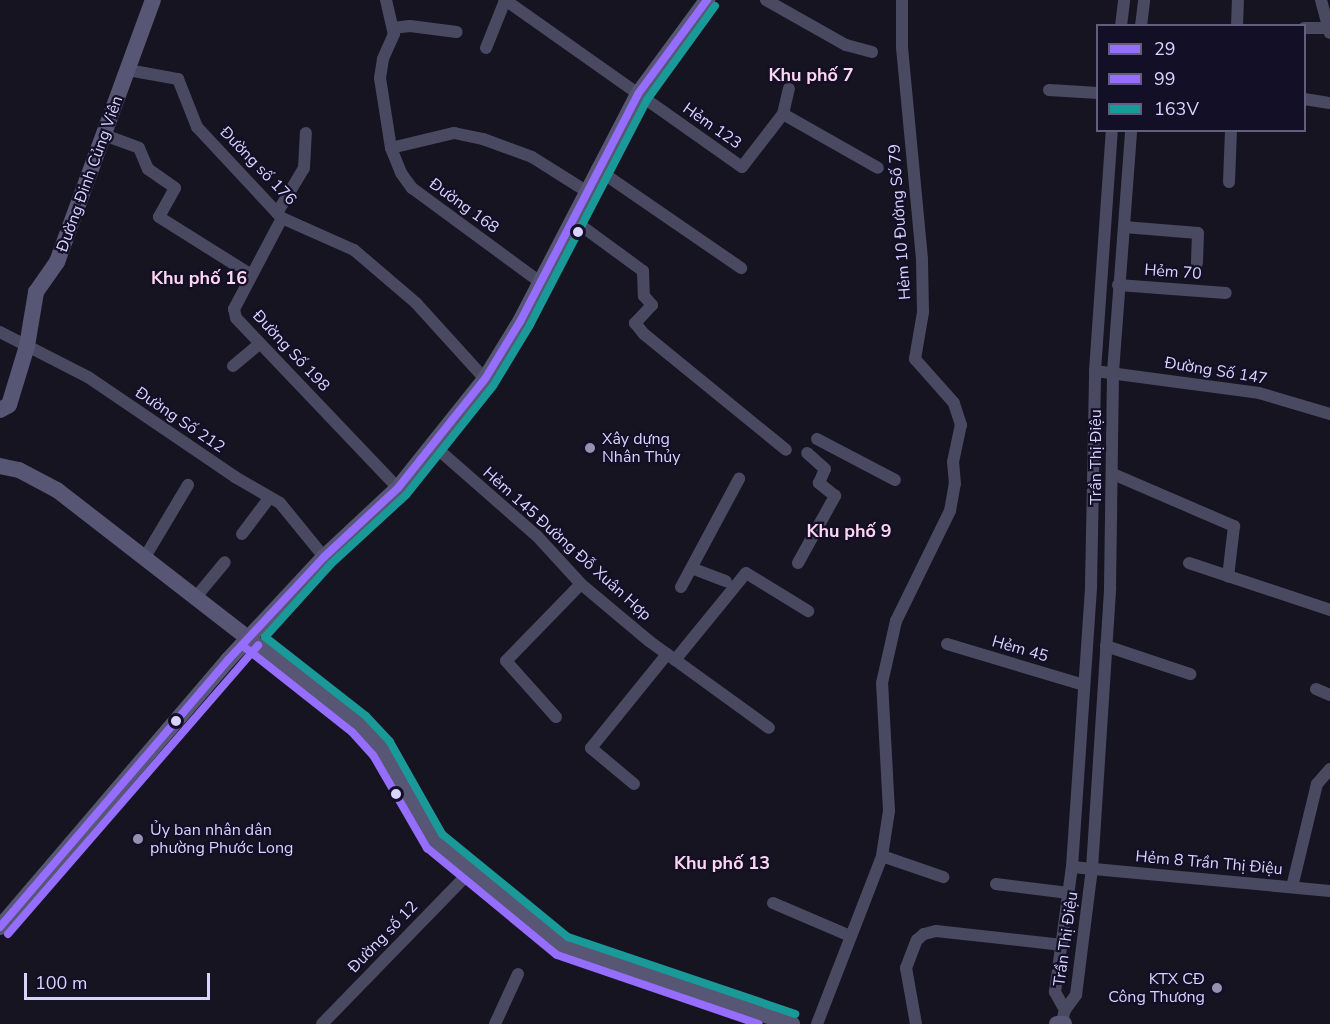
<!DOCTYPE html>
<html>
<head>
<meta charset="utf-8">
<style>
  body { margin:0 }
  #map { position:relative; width:1330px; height:1024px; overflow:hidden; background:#161421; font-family:"Nunito Sans",sans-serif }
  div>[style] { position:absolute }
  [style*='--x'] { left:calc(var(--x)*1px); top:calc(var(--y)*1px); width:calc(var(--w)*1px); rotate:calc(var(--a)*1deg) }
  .street>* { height:12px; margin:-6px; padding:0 6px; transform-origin:6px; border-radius:6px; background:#4a4962 }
  .secondary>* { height:16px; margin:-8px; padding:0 8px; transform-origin:8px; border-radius:8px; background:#575674 }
  .bus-1>* { height:8px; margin:-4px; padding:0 4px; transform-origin:4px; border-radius:4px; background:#966eff }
  .bus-2>* { height:8px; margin:-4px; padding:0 4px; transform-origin:4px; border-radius:4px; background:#966eff }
  .bus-3>* { height:8px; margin:-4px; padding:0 4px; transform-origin:4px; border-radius:4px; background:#1a9999 }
  .dots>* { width:16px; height:16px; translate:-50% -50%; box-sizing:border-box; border:3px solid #130f26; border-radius:50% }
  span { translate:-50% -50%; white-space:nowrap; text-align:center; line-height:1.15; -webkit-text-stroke:4.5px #130f26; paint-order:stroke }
  .street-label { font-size:16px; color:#d9d4ff }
  .poi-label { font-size:16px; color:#d9d4ff }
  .left { translate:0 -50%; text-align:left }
  .right { translate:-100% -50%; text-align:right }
  .neighbourhood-label { font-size:18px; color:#ffd6f0; font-weight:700 }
  .legend { position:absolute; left:1096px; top:24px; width:210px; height:108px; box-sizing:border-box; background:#130f26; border:2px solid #625e7d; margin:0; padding:8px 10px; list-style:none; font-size:18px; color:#d9d4ff }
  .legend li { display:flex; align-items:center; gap:12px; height:30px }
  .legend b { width:30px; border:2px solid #625e7d }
  .scale { position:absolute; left:24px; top:973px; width:186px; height:27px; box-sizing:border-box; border:3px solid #d9d4ff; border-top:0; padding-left:8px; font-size:18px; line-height:21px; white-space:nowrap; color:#d9d4ff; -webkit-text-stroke:4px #130f26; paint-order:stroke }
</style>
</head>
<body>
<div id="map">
  <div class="street">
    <div style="--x:386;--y:0;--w:35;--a:77"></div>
    <div style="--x:394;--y:34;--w:27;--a:114"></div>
    <div style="--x:383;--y:59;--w:19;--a:99"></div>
    <div style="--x:380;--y:78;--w:71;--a:81.1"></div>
    <div style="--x:391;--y:148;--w:27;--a:68"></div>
    <div style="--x:401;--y:173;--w:19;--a:54"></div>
    <div style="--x:412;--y:188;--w:159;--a:36.3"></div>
    <div style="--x:766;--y:0;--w:92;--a:29.4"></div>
    <div style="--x:846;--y:45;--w:27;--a:15"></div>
    <div style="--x:1321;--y:0;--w:34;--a:75"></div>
    <div style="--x:1121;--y:26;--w:26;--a:-83"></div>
    <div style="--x:1141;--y:26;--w:26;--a:-83"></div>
    <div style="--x:1237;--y:26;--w:26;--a:-88"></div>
    <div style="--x:393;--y:28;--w:17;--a:-7"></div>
    <div style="--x:410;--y:26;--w:47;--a:7.3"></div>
    <div style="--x:1304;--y:28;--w:25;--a:0"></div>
    <div style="--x:486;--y:48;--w:48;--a:-68.2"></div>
    <div style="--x:504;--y:3;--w:4;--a:-14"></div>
    <div style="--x:508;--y:2;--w:286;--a:35.2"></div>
    <div style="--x:742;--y:167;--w:67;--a:-52.3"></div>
    <div style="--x:783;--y:114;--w:26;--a:-77"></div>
    <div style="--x:128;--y:70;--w:51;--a:10.2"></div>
    <div style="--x:178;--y:79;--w:52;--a:68.4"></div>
    <div style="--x:197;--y:127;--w:125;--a:47"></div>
    <div style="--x:282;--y:218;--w:79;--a:24"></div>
    <div style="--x:354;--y:250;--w:82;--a:40.5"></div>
    <div style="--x:416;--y:303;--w:103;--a:47.8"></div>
    <div style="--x:1049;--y:90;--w:49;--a:3.5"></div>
    <div style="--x:1304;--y:99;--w:26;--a:9"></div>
    <div style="--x:783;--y:114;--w:109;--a:29.6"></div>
    <div style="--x:104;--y:135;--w:37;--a:20"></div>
    <div style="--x:139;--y:148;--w:23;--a:67"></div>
    <div style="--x:148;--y:169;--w:33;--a:35"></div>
    <div style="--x:175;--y:188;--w:33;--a:119"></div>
    <div style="--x:159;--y:217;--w:107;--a:32.1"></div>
    <div style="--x:391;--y:148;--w:65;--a:-13.4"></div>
    <div style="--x:454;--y:133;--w:30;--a:12"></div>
    <div style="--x:483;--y:139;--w:52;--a:20.2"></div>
    <div style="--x:532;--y:157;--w:64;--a:32.2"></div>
    <div style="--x:597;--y:169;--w:175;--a:34.5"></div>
    <div style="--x:1229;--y:182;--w:52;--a:-87.8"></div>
    <div style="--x:277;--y:213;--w:52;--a:-59"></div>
    <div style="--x:304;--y:168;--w:35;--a:-87"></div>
    <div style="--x:282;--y:218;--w:103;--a:117.8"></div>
    <div style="--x:234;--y:309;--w:9;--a:77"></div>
    <div style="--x:236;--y:318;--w:235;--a:46.4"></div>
    <div style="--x:572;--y:219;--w:88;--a:36.2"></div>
    <div style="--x:643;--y:271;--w:25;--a:88"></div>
    <div style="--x:644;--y:296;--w:12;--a:48"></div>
    <div style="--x:652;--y:305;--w:25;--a:133"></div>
    <div style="--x:635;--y:323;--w:14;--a:51"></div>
    <div style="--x:644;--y:334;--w:183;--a:39.2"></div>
    <div style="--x:1124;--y:227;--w:74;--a:4.6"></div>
    <div style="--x:1198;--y:233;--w:30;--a:92"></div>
    <div style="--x:1118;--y:285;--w:108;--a:4.2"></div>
    <div style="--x:0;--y:332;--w:99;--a:27.1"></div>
    <div style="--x:88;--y:377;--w:178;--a:34.2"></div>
    <div style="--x:235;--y:477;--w:52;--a:30"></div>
    <div style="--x:280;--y:503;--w:70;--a:50.8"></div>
    <div style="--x:233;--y:366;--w:35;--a:-40"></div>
    <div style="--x:1095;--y:371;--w:165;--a:7.6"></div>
    <div style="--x:1259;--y:393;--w:74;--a:16.5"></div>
    <div style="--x:817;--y:439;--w:88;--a:27.7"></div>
    <div style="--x:433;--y:445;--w:138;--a:41.2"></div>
    <div style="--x:537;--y:536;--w:65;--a:47.5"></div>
    <div style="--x:581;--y:584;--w:89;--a:40"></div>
    <div style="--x:649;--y:641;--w:148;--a:35.9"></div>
    <div style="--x:1113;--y:474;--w:132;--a:23.3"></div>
    <div style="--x:1234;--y:526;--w:51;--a:96.7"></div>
    <div style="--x:242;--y:534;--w:46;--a:-52.9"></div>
    <div style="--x:145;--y:557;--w:84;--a:-59.2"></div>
    <div style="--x:798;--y:563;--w:77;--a:-61.1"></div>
    <div style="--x:835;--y:496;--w:21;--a:-141"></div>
    <div style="--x:819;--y:483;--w:15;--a:-67"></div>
    <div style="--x:825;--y:469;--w:24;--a:-138"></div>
    <div style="--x:1189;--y:563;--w:149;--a:18.4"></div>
    <div style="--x:694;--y:569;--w:34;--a:21"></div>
    <div style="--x:681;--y:587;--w:123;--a:-61.8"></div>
    <div style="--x:196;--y:597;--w:45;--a:-50.4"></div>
    <div style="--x:947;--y:644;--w:143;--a:16.7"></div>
    <div style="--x:1106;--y:646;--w:89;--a:18.4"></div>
    <div style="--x:675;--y:660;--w:112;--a:-50.8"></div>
    <div style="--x:746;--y:573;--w:73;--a:31.5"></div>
    <div style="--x:1316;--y:689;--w:15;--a:23"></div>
    <div style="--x:556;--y:717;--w:75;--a:-131.8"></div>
    <div style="--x:506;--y:661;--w:107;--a:-45.8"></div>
    <div style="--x:634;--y:784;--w:56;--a:-140.1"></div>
    <div style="--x:591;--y:748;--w:121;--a:-51"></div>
    <div style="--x:882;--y:856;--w:65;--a:19"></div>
    <div style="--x:1072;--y:867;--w:259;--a:5.3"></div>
    <div style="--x:996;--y:884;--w:73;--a:7.1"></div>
    <div style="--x:1292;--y:887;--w:106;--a:-76.4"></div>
    <div style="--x:1317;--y:784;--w:20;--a:-49"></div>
    <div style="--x:773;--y:903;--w:84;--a:23.2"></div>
    <div style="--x:1065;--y:1010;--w:21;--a:-119"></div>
    <div style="--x:1055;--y:992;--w:126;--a:-82.3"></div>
    <div style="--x:1072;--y:867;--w:282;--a:-86.1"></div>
    <div style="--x:1091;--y:586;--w:215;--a:-88.9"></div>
    <div style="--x:1095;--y:371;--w:242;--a:-86"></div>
    <div style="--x:322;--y:1024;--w:211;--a:-45.8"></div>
    <div style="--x:495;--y:1024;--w:55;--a:-65.3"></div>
    <div style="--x:817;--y:1024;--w:180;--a:-68.8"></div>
    <div style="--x:882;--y:856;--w:46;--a:-81.2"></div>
    <div style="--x:889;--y:811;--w:128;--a:-93.1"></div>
    <div style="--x:882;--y:683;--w:64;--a:-77.3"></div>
    <div style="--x:896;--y:621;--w:123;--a:-63.9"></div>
    <div style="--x:950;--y:511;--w:27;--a:-80"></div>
    <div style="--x:955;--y:484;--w:22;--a:-95"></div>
    <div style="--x:953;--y:462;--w:38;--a:-78"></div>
    <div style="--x:961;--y:425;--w:23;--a:-108"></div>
    <div style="--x:954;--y:403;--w:59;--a:-131.6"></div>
    <div style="--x:915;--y:359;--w:48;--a:-80.3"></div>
    <div style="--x:923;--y:312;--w:53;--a:-91.1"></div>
    <div style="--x:922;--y:259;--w:212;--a:-95.4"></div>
    <div style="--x:902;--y:48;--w:48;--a:-90"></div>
    <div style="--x:916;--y:1024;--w:57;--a:-100.1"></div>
    <div style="--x:906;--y:968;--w:30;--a:-69"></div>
    <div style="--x:917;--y:940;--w:9;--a:-41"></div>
    <div style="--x:924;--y:934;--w:12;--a:-14"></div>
    <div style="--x:936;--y:931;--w:127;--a:6.3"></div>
    <div style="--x:1061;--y:1024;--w:15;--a:-74"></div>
    <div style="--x:1065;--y:1010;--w:19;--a:-54"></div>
    <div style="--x:1076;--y:995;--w:127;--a:-82.8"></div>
    <div style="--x:1092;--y:869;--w:282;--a:-86.3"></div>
    <div style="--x:1110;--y:588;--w:216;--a:-89.2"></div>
    <div style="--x:1113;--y:372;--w:243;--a:-85.7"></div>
  </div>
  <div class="secondary">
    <div style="--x:0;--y:410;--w:10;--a:-29"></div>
    <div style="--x:9;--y:405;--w:62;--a:-73"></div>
    <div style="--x:27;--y:346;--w:55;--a:-80.5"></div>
    <div style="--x:36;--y:292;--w:37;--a:-55"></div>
    <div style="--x:57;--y:262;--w:279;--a:-69.9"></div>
    <div style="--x:0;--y:466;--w:19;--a:12"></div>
    <div style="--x:19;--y:470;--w:43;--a:27.8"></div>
    <div style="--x:57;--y:490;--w:382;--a:37.8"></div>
    <div style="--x:359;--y:724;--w:34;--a:47"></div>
    <div style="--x:382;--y:749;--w:106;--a:60.5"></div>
    <div style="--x:434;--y:841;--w:166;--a:39.1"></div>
    <div style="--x:563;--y:946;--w:242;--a:18.8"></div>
    <div style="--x:0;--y:927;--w:351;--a:-49.5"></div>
    <div style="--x:228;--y:660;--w:141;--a:-47"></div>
    <div style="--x:324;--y:557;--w:101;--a:-43"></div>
    <div style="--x:398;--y:488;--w:139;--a:-51.4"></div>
    <div style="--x:485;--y:379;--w:69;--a:-58.6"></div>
    <div style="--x:521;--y:320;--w:254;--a:-62.6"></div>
    <div style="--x:638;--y:94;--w:117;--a:-53.7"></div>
    <div style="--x:1057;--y:1024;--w:7;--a:0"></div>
  </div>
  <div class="bus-1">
    <div style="--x:0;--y:927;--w:351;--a:-49.5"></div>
    <div style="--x:228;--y:660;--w:141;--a:-47"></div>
    <div style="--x:324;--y:557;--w:101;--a:-43"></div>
    <div style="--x:398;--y:488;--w:139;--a:-51.4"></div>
    <div style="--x:485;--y:379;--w:69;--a:-58.6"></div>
    <div style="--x:521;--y:320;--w:254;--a:-62.6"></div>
    <div style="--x:638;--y:94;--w:117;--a:-53.7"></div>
  </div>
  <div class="bus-2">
    <div style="--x:243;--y:646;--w:139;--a:38.3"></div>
    <div style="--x:352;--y:732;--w:31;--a:48"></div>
    <div style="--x:373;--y:755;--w:108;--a:59.9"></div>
    <div style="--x:427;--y:848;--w:168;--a:39.5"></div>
    <div style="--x:557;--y:955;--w:213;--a:18.9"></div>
    <div style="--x:8;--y:934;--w:382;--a:-49.1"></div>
  </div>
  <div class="bus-3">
    <div style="--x:715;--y:6;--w:116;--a:125.9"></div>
    <div style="--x:647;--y:100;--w:254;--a:117.5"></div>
    <div style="--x:530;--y:325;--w:71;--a:121.2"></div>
    <div style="--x:493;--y:386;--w:139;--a:128.6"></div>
    <div style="--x:406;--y:495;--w:102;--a:137.4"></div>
    <div style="--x:331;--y:564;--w:98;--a:132.1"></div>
    <div style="--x:265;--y:637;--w:128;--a:38"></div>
    <div style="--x:366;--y:716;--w:35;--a:47"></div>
    <div style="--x:390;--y:742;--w:106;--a:60.5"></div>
    <div style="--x:442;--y:834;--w:163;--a:39.3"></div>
    <div style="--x:568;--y:937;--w:240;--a:18.7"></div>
  </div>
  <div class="dots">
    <div style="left:578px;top:232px;background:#d9d4ff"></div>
    <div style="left:590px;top:448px;background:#9591b1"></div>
    <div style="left:176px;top:721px;background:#d9d4ff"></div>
    <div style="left:396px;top:794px;background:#d9d4ff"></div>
    <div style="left:138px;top:839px;background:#9591b1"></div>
    <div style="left:1217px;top:988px;background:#9591b1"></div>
  </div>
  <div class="street-label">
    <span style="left:712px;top:126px;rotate:35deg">Hẻm 123</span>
    <span style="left:258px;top:166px;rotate:46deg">Đường số 176</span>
    <span style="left:90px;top:174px;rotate:-70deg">Đường Đinh Củng Viên</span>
    <span style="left:464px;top:206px;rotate:36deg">Đường 168</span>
    <span style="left:900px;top:222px;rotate:-94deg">Hẻm 10 Đường Số 79</span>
    <span style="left:1173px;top:272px;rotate:4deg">Hẻm 70</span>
    <span style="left:291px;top:351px;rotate:47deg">Đường Số 198</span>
    <span style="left:1216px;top:371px;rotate:9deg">Đường Số 147</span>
    <span style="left:180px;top:420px;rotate:34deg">Đường Số 212</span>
    <span style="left:1096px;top:457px;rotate:-90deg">Trần Thị Điệu</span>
    <span style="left:567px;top:544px;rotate:42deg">Hẻm 145 Đường Đỗ Xuân Hợp</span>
    <span style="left:1020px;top:649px;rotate:16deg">Hẻm 45</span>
    <span style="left:1209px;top:863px;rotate:5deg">Hẻm 8 Trần Thị Điệu</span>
    <span style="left:383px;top:937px;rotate:-46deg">Đường số 12</span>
    <span style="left:1066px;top:939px;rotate:-82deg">Trần Thị Điệu</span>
  </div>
  <div class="poi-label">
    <span class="left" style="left:602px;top:448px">Xây dựng<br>Nhân Thủy</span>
    <span class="left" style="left:150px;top:839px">Ủy ban nhân dân<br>phường Phước Long</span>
    <span class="right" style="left:1205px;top:988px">KTX CĐ<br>Công Thương</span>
  </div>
  <div class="neighbourhood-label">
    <span style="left:811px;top:75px">Khu phố 7</span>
    <span style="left:199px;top:278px">Khu phố 16</span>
    <span style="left:849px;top:531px">Khu phố 9</span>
    <span style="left:722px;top:863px">Khu phố 13</span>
  </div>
  <ul class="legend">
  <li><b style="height:8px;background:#966eff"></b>29</li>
  <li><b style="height:8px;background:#966eff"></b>99</li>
  <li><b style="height:8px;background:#1a9999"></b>163V</li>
  </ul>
  <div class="scale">100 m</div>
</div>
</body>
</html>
